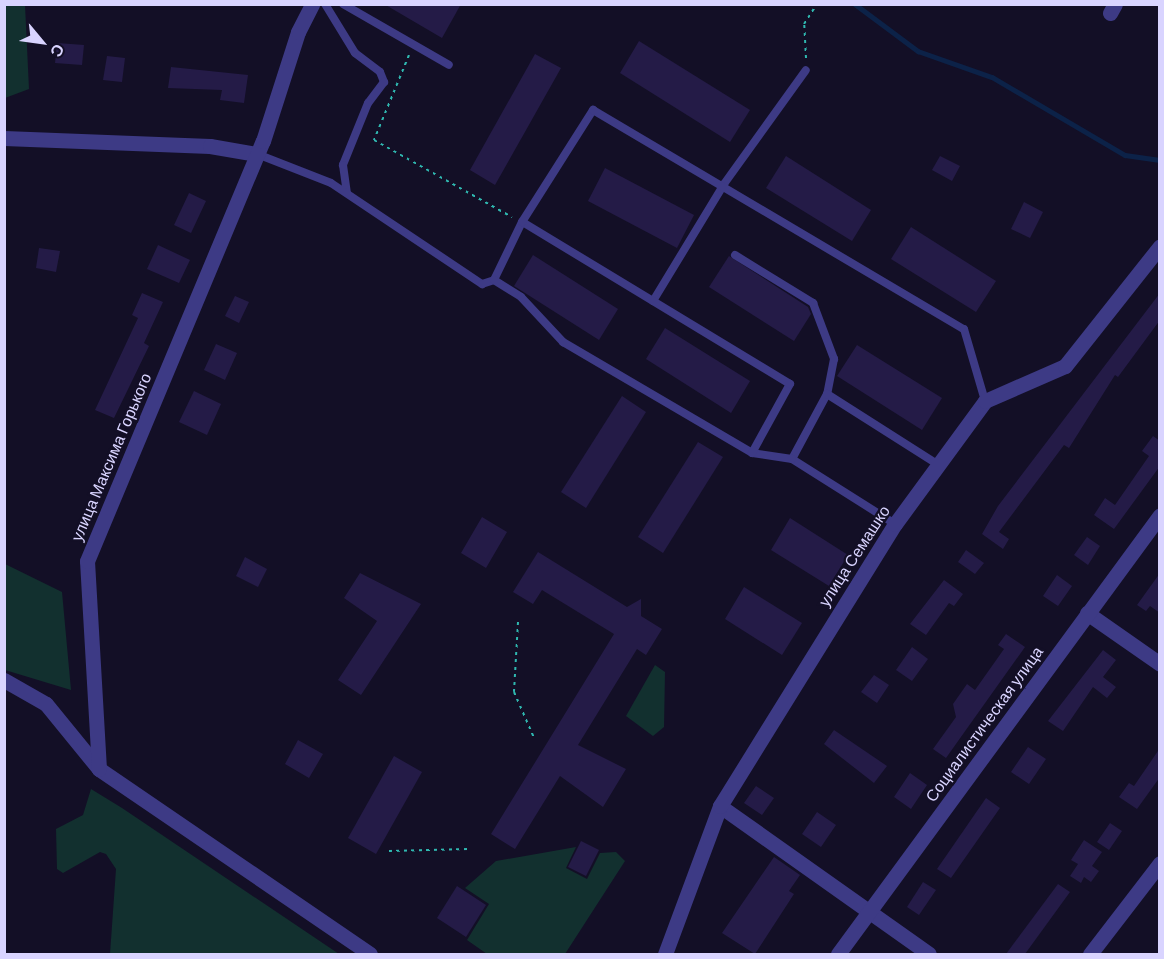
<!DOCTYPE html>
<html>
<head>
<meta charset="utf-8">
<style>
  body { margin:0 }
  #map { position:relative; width:1164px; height:959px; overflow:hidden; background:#130f26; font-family:Barlow,sans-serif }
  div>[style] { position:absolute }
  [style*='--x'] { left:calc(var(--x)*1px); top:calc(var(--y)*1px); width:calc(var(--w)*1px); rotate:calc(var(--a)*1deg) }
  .green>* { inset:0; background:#12302f }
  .stream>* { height:4.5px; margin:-2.25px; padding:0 2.25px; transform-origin:2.25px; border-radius:2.25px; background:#0c2248 }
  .building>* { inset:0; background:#241b47 }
  .path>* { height:2px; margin-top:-1px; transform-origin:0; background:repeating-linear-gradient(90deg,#2fb8b0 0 3px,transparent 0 7.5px) }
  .service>* { height:8px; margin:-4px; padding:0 4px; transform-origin:4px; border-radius:4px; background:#3d3a85 }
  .minor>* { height:15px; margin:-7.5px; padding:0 7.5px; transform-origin:7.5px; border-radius:7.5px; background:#3d3a85 }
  span { translate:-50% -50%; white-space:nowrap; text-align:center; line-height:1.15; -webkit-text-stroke:4.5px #130f26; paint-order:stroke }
  .street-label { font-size:16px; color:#d9d4ff }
  .frame { position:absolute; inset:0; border:6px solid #d9d4ff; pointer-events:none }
  .north { position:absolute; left:12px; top:12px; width:60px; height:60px; -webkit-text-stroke:4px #130f26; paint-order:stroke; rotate:119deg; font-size:16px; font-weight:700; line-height:24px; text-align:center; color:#d9d4ff }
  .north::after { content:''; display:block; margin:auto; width:21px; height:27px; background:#d9d4ff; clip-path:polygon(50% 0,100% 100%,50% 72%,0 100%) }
</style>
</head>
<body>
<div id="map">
  <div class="green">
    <div style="clip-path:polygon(4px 5px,25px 5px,29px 89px,5px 98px)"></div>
    <div style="clip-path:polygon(5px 564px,62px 592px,71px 690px,5px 670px)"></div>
    <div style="clip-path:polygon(655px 665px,665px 672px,664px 727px,653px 736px,626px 716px)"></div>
    <div style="clip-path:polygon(91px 789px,122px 808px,339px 954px,110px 954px,116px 869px,106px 854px,100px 852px,63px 873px,57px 869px,56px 829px,83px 815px)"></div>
    <div style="clip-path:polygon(576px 847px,566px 868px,587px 879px,600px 853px,616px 852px,625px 861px,565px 954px,487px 954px,467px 940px,489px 904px,465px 888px,496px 861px)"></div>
  </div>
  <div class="stream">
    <div style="--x:855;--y:4;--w:79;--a:36.7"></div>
    <div style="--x:918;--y:51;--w:78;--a:19.4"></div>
    <div style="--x:992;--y:77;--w:154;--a:30.4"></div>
    <div style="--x:1125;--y:155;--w:35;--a:8"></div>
  </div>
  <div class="building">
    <div style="clip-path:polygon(384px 4px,461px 4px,442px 38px)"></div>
    <div style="clip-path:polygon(639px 41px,750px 110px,730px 142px,620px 73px)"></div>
    <div style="clip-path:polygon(57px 43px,84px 45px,82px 65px,55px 63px)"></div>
    <div style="clip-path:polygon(535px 54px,561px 68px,495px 185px,470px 170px)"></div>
    <div style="clip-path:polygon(107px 56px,125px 58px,122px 82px,103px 80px)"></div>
    <div style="clip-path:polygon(171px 67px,248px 75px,244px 103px,220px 100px,222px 90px,168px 88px)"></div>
    <div style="clip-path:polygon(786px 156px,871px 210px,852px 241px,766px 188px)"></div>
    <div style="clip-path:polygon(940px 156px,960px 166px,952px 181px,932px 170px)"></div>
    <div style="clip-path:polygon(605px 168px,694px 215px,677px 248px,588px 201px)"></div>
    <div style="clip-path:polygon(189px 193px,206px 201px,191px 233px,174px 225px)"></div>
    <div style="clip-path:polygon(1024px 202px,1043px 212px,1030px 238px,1011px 229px)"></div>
    <div style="clip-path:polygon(911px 227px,996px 281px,976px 312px,891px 259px)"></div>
    <div style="clip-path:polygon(158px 245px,190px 260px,179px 283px,147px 269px)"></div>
    <div style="clip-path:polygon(39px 248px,60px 251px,56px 272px,36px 268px)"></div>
    <div style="clip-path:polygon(533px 255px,618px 309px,599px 340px,514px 286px)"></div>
    <div style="clip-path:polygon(729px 256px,808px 307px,811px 314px,794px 341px,709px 287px)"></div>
    <div style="clip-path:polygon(142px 293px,163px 302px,144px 343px,149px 346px,114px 418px,95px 410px,138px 318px,132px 315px)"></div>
    <div style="clip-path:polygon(1160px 293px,1160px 320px,1118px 377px,1115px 375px,1069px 448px,1064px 445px,999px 532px,1009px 539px,1003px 549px,982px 534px,998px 506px)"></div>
    <div style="clip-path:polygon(235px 296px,249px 302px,239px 323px,225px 316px)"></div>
    <div style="clip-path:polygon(665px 328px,750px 381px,731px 413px,646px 359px)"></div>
    <div style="clip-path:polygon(216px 344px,237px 353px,225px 380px,204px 370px)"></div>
    <div style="clip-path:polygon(857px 345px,942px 398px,922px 430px,837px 376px)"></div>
    <div style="clip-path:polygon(194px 391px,221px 404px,207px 435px,179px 422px)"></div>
    <div style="clip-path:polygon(622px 396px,646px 412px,586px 508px,561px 492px)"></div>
    <div style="clip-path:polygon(1153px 436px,1160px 441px,1160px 466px,1114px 529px,1094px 515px,1105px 498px,1115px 505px,1149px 456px,1142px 451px)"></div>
    <div style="clip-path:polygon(698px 442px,723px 457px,663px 553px,638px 537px)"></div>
    <div style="clip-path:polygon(482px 517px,507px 532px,486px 568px,461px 553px)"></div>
    <div style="clip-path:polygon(790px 518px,848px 555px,829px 586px,771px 550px)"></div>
    <div style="clip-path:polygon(1087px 537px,1100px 546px,1088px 565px,1074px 555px)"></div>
    <div style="clip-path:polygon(966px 550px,984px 563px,975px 574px,958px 562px)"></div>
    <div style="clip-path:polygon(538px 552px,627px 607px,641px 599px,641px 616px,662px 629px,646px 655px,637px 649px,578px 745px,626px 769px,603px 807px,560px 776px,515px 849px,491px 834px,614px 634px,542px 590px,533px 604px,513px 592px)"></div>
    <div style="clip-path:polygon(245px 557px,267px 569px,258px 587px,236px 576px)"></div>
    <div style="clip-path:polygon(360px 573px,421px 604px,361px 695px,338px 680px,377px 621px,344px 598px)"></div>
    <div style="clip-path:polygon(1160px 573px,1160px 613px,1150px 606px,1146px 611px,1137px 605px)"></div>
    <div style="clip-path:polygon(1057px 575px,1072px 586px,1058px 606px,1043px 596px)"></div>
    <div style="clip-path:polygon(944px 580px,963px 594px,954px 606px,949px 603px,926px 635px,910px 624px)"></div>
    <div style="clip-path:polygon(744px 587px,802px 623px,782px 655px,725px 619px)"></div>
    <div style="clip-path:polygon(1006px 634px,1025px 647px,946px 758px,933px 749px,956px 717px,953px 704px,967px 684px,975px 690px,1004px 649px,998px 645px)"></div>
    <div style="clip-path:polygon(912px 647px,928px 659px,912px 681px,896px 670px)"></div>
    <div style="clip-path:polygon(1103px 650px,1116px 660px,1103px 677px,1116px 687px,1107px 698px,1093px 687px,1063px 731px,1048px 721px)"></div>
    <div style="clip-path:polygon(874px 675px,889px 685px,877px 703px,861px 692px)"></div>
    <div style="clip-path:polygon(834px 730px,887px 766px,874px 783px,824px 744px)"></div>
    <div style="clip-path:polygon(298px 740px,323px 754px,309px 778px,285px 764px)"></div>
    <div style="clip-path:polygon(1028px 747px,1046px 759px,1029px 784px,1011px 772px)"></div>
    <div style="clip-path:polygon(1160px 748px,1160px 777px,1137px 809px,1119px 797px,1129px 783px,1134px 786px)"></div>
    <div style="clip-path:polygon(394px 756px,422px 772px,376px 854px,348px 838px)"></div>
    <div style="clip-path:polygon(910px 773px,927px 785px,911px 809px,894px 797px)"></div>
    <div style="clip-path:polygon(756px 786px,774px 798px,762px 815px,744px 803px)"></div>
    <div style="clip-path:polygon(986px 798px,1000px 808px,951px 878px,937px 869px)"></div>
    <div style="clip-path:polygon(817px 812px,836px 825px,821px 847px,802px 834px)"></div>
    <div style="clip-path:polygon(1110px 823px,1122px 831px,1109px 850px,1097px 842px)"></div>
    <div style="clip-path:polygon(1084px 840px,1102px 852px,1092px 866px,1099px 871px,1091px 882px,1084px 877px,1081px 883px,1070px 876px,1078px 864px,1071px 860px)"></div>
    <div style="clip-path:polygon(581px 841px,599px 850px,586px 876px,568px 867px)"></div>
    <div style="clip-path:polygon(774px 857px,800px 875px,789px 891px,794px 894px,755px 954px,722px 933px)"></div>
    <div style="clip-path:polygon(923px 882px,936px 890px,919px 915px,907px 907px)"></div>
    <div style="clip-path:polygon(1058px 884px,1070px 892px,1025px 954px,1006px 954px)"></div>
    <div style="clip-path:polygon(457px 886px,486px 905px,466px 937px,437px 918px)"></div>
  </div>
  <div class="path">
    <div style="--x:409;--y:55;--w:92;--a:112.4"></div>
    <div style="--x:374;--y:140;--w:158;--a:29.2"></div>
    <div style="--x:806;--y:58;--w:34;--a:-93"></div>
    <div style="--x:804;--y:24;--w:24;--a:-57"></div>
    <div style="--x:518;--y:622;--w:70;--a:93.3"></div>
    <div style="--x:514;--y:692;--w:52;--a:66.4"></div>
    <div style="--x:389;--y:851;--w:79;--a:-1.5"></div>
  </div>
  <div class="service">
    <div style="--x:325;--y:4;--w:57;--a:58.5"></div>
    <div style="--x:355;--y:53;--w:31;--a:37"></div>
    <div style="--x:380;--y:72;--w:11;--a:68"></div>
    <div style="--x:384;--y:82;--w:26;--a:127"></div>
    <div style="--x:368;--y:103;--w:67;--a:112"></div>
    <div style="--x:343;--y:165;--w:28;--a:82"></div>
    <div style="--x:343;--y:4;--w:122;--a:29.9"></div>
    <div style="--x:257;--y:154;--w:79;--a:21.4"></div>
    <div style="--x:331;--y:183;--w:182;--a:33.8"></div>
    <div style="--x:482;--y:284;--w:13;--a:-18"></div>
    <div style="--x:522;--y:222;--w:64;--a:115.8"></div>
    <div style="--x:494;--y:280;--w:32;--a:32"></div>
    <div style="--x:521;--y:297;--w:62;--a:47"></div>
    <div style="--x:563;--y:342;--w:219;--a:30.4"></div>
    <div style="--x:735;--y:255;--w:92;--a:31.6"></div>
    <div style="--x:813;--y:303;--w:60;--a:69.4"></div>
    <div style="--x:834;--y:359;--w:36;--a:101"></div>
    <div style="--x:653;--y:301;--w:137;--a:-58.7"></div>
    <div style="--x:724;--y:184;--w:140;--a:-54.3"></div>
    <div style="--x:792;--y:459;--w:74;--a:-61.7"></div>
    <div style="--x:827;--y:394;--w:133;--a:32.4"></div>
    <div style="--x:895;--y:524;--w:122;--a:-147.7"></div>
    <div style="--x:792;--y:459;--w:40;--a:-171.5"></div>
    <div style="--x:752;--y:453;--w:79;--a:-61.2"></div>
    <div style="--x:790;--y:384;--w:313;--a:-148.8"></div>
    <div style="--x:522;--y:222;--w:133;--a:-57.6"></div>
    <div style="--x:593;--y:110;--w:431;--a:30.6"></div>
    <div style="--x:964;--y:329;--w:75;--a:73.7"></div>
  </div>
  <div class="minor">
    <div style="--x:1110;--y:13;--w:10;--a:-61"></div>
    <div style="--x:4;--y:138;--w:206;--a:2.2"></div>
    <div style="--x:210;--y:146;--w:48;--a:9.7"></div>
    <div style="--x:1087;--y:613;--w:89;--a:34.9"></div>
    <div style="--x:4;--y:680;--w:48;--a:29.7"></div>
    <div style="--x:46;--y:704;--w:84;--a:50.8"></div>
    <div style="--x:99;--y:769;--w:328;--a:34.3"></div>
    <div style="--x:99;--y:769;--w:208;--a:-93.3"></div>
    <div style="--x:87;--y:561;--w:455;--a:-67.3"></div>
    <div style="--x:263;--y:141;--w:114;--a:-72.2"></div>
    <div style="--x:298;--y:32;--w:31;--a:-63"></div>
    <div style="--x:720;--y:806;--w:256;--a:35.3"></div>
    <div style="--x:665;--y:954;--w:158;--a:-69.6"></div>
    <div style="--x:720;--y:806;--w:332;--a:-58.2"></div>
    <div style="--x:895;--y:524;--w:152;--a:-53.8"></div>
    <div style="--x:985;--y:401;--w:87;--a:-23.6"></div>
    <div style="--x:1065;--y:366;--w:153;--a:-51.6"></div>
    <div style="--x:838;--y:954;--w:544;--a:-53.74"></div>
    <div style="--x:1090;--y:954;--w:115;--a:-52.4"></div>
  </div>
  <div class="street-label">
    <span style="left:111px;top:457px;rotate:-67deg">улица Максима Горького</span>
    <span style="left:854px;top:556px;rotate:-57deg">улица Семашко</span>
    <span style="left:984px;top:724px;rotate:-54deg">Социалистическая улица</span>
  </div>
  <div class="frame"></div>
  <div class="north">С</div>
</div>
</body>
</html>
